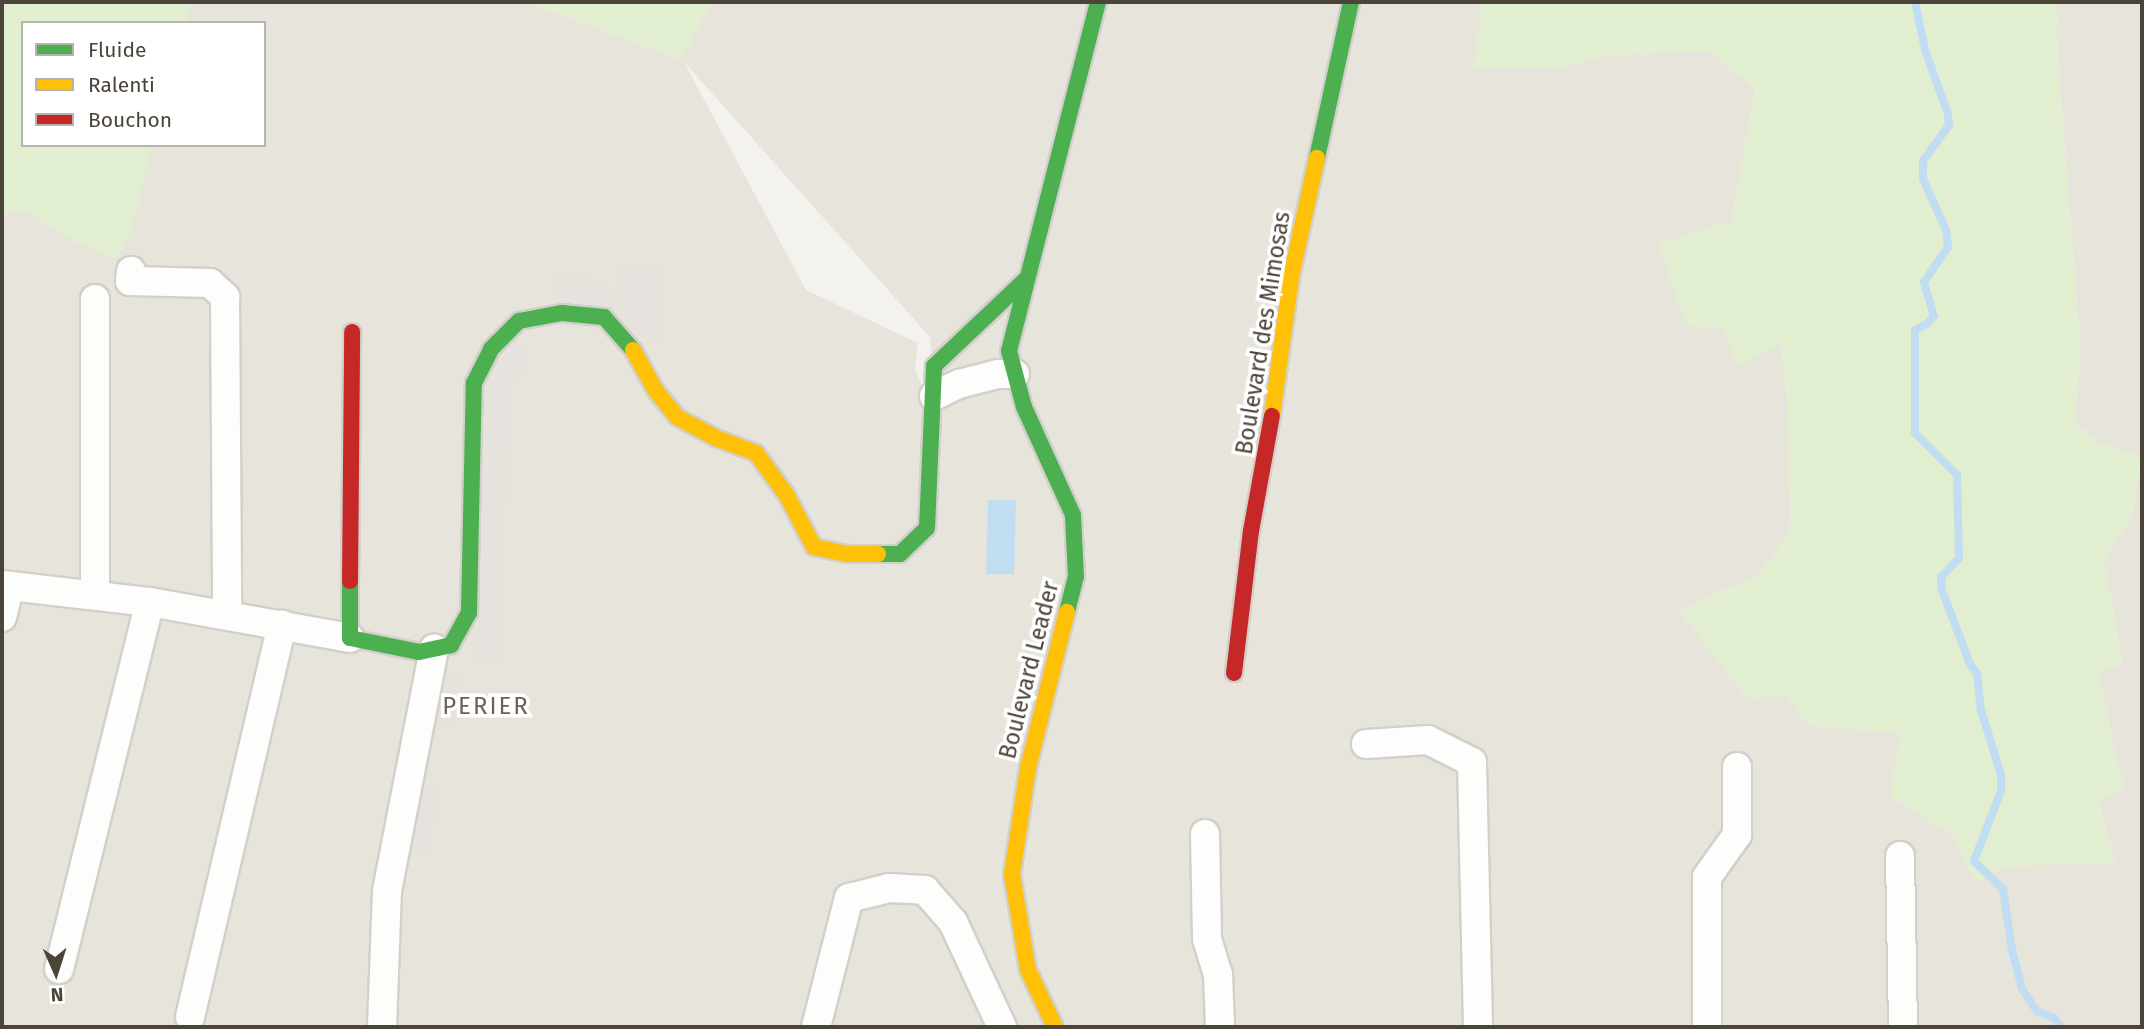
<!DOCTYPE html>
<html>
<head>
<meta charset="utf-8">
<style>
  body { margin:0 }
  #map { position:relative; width:2144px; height:1029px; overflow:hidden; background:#f4f2ee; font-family:"Fira Sans",sans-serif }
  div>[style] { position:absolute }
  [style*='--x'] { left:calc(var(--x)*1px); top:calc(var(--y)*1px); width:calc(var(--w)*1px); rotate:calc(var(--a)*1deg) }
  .residential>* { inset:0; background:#e7e4dc }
  .green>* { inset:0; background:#e1eecf }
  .parking>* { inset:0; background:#e6e3df }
  .water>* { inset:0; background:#c0ddf1 }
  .stream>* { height:8px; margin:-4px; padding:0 4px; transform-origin:4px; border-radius:4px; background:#c0ddf1 }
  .roads { filter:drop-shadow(2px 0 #d2d0cb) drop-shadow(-2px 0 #d2d0cb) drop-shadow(0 2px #d2d0cb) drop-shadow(0 -2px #d2d0cb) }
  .street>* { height:28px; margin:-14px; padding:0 14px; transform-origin:14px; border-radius:14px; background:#fdfdfc }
  .fast>* { height:16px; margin:-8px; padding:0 8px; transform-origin:8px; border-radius:8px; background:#4caf50 }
  .slow>* { height:16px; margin:-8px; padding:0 8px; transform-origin:8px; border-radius:8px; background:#ffc107 }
  .jam>* { height:16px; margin:-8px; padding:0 8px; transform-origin:8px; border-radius:8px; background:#c62828 }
  span { translate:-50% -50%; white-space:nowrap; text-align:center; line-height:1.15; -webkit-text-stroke:7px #fff; paint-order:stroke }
  .street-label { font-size:23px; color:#4b4439 }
  .neighbourhood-label { font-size:24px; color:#6e6250; letter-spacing:2px }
  .frame { position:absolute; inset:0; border:4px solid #4b4439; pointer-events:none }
  .legend { position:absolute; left:21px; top:21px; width:245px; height:126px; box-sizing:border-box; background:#fff; border:2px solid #b7b4b0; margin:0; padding:9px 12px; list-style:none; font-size:21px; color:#4b4439 }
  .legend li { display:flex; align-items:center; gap:14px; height:35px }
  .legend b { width:35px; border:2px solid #b7b4b0 }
  .north { position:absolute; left:21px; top:938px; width:70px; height:70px; -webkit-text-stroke:5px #fff; paint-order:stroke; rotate:177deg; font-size:19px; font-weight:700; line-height:28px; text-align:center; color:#4b4439 }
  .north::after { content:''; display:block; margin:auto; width:24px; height:32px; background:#4b4439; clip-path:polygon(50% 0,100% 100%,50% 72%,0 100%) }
</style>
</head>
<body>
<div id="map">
  <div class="residential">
    <div style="clip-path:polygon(evenodd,2px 2px,526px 2px,681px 59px,711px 2px,1483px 2px,1474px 67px,1555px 68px,1608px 55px,1709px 51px,1755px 89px,1732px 221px,1659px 245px,1721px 326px,1781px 343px,1788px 405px,1791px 532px,1757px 575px,1680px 611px,1747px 698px,1787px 696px,1808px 725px,1901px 733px,1890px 797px,1954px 835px,1975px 884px,2001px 867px,2115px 861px,2097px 800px,2123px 790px,2098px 672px,2122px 663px,2104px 560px,2132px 515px,2142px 456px,2102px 445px,2075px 423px,2080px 345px,2058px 65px,2056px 2px,2142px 2px,2142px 1027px,2px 1027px,2px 2px,23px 23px,264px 23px,264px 145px,23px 145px,23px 23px,2px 2px,684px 62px,930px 337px,938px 420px,915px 369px,918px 343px,806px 290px,684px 62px)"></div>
  </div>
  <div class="green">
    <div style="clip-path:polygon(2px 2px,190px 2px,187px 23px,23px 23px,23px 145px,152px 145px,130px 236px,115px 259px,75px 242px,25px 211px,2px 213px)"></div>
    <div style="clip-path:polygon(526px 2px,711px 2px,682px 59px)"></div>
    <div style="clip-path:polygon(1483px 2px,2056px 2px,2058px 65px,2080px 345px,2075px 423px,2102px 445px,2142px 456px,2132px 515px,2104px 560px,2122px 663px,2098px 672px,2123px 790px,2097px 801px,2115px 862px,2001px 867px,1975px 884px,1954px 835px,1890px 797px,1900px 733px,1808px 725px,1787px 696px,1747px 698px,1680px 611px,1757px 575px,1791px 532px,1788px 405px,1781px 344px,1739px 367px,1721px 327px,1687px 326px,1659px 245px,1732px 221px,1755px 89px,1709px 51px,1608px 55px,1555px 68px,1473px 67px)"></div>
  </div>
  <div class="parking">
    <div style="clip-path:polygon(622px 268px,661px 268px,660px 343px,612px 326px,607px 306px,620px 286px)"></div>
    <div style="clip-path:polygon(555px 277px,583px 277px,606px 287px,604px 307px,556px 303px)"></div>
    <div style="clip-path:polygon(517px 336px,530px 360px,509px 391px,501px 585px,501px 662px,478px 661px,484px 402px)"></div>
    <div style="clip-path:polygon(452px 671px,467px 693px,461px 697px,454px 726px,432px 728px,438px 688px)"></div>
    <div style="clip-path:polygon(415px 784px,440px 792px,427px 854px,403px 848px)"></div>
  </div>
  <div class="water">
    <div style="clip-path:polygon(988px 500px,1016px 500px,1014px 574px,986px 574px)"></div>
  </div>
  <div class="stream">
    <div style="--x:1915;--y:2;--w:49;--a:78.2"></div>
    <div style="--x:1925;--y:50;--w:68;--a:70.2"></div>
    <div style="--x:1948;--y:114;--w:11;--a:85"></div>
    <div style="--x:1949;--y:125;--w:44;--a:125.8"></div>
    <div style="--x:1923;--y:161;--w:18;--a:90"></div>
    <div style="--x:1923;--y:179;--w:56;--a:65.7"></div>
    <div style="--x:1946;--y:230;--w:17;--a:83"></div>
    <div style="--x:1948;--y:247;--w:42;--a:124.4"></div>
    <div style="--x:1924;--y:282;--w:35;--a:74"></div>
    <div style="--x:1934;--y:316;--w:9;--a:131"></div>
    <div style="--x:1928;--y:323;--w:15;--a:152"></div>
    <div style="--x:1915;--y:330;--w:103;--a:90"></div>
    <div style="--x:1915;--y:433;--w:59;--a:45"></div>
    <div style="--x:1957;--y:475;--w:83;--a:88.6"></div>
    <div style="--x:1959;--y:558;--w:26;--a:133"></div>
    <div style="--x:1941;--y:577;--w:13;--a:86"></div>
    <div style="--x:1942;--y:590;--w:79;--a:69.3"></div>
    <div style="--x:1970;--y:664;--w:12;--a:55"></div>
    <div style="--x:1977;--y:674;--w:36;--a:84"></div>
    <div style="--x:1981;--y:710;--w:68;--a:72.9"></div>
    <div style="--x:2001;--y:775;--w:16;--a:90"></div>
    <div style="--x:2001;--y:791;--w:75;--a:111.1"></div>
    <div style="--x:1974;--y:861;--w:40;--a:44"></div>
    <div style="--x:2003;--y:889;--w:62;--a:81.6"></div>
    <div style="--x:2012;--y:950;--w:40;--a:75.6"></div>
    <div style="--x:2022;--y:989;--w:27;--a:56"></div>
    <div style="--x:2037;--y:1011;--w:18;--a:22"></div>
    <div style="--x:2054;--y:1018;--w:11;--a:52"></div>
  </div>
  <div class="roads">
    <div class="street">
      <div style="--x:131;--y:271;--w:10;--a:96"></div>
      <div style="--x:130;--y:281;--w:80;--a:1.4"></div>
      <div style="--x:210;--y:283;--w:21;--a:43"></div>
      <div style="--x:225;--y:297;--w:317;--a:89.6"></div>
      <div style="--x:95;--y:299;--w:294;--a:90"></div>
      <div style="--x:934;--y:396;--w:28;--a:-26"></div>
      <div style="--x:959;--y:384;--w:40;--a:-14.4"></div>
      <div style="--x:998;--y:374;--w:17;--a:0"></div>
      <div style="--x:2;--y:585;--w:149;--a:6.6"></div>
      <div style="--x:150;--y:602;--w:203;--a:10.2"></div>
      <div style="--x:2;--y:617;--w:32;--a:-76"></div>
      <div style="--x:1366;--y:744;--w:62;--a:-3.7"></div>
      <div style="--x:1428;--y:740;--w:49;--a:26.6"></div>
      <div style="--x:1472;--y:762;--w:265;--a:88.7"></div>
      <div style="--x:1205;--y:834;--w:105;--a:88.9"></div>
      <div style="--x:1207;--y:939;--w:37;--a:73"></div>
      <div style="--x:1218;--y:974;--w:53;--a:87.8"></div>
      <div style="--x:1900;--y:856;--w:171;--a:89"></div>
      <div style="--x:59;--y:969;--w:378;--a:-76.1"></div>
      <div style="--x:190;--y:1017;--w:403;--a:-76.8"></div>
      <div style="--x:382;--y:1027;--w:136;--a:-87.9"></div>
      <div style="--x:387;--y:891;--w:247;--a:-79"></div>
      <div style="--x:816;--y:1027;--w:133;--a:-75.7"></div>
      <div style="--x:849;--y:898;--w:41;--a:-14"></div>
      <div style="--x:889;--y:888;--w:36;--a:3"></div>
      <div style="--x:925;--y:890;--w:43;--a:48.8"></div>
      <div style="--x:953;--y:922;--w:116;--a:65"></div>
      <div style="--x:1707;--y:1027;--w:150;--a:-90"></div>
      <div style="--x:1707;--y:877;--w:52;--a:-54.5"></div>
      <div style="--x:1737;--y:835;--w:68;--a:-90"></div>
    </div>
    <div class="fast">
      <div style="--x:1317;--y:158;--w:160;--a:-77.7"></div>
      <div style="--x:878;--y:554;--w:22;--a:0"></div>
      <div style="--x:900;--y:554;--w:37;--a:-44"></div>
      <div style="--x:927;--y:528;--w:162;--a:-87.5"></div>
      <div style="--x:934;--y:366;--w:127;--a:-43.4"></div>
      <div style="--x:350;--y:581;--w:57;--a:90"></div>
      <div style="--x:350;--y:638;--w:70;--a:11.5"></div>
      <div style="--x:419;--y:652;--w:33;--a:-12"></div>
      <div style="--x:451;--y:645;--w:37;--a:-61"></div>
      <div style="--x:469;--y:613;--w:230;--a:-88.8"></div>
      <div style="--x:474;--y:383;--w:38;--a:-63"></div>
      <div style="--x:491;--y:349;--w:40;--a:-45"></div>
      <div style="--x:519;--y:321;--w:44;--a:-10.5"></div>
      <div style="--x:562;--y:313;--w:42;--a:5.4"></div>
      <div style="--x:604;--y:317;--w:44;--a:48.7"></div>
      <div style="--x:1067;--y:612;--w:36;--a:-76"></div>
      <div style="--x:1076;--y:577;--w:62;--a:-92.8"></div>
      <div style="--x:1073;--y:515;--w:119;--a:-114.4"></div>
      <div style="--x:1024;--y:407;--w:58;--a:-105"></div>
      <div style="--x:1009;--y:351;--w:360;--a:-75.7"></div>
    </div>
    <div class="slow">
      <div style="--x:633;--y:350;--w:47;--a:60.7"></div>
      <div style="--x:656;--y:391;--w:33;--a:51"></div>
      <div style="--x:677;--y:417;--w:44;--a:28.3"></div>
      <div style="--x:716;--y:438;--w:43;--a:20.6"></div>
      <div style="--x:756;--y:453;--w:51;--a:53.8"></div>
      <div style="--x:786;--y:494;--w:60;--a:62.2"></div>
      <div style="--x:814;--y:547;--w:33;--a:12"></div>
      <div style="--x:846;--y:554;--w:32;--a:0"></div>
      <div style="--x:1272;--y:416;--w:140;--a:-82.2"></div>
      <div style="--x:1291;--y:277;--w:122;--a:-77.7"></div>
      <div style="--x:1055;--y:1027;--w:63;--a:-115.3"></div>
      <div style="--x:1028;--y:970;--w:97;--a:-99.5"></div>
      <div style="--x:1012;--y:874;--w:107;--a:-81.4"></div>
      <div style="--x:1028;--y:768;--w:161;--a:-76"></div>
    </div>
    <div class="jam">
      <div style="--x:350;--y:581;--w:249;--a:-89.5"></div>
      <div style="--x:1234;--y:673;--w:143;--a:-83.2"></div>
      <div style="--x:1251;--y:531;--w:117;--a:-79.7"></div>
    </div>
  </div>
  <div class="street-label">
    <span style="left:1263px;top:333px;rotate:-81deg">Boulevard des Mimosas</span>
    <span style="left:1029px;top:670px;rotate:-76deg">Boulevard Leader</span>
  </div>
  <div class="neighbourhood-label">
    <span style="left:486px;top:707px">PERIER</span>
  </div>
  <div class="frame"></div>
  <ul class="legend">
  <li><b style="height:9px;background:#4caf50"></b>Fluide</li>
  <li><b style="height:9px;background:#ffc107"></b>Ralenti</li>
  <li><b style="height:9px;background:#c62828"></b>Bouchon</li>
  </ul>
  <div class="north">N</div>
</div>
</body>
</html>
